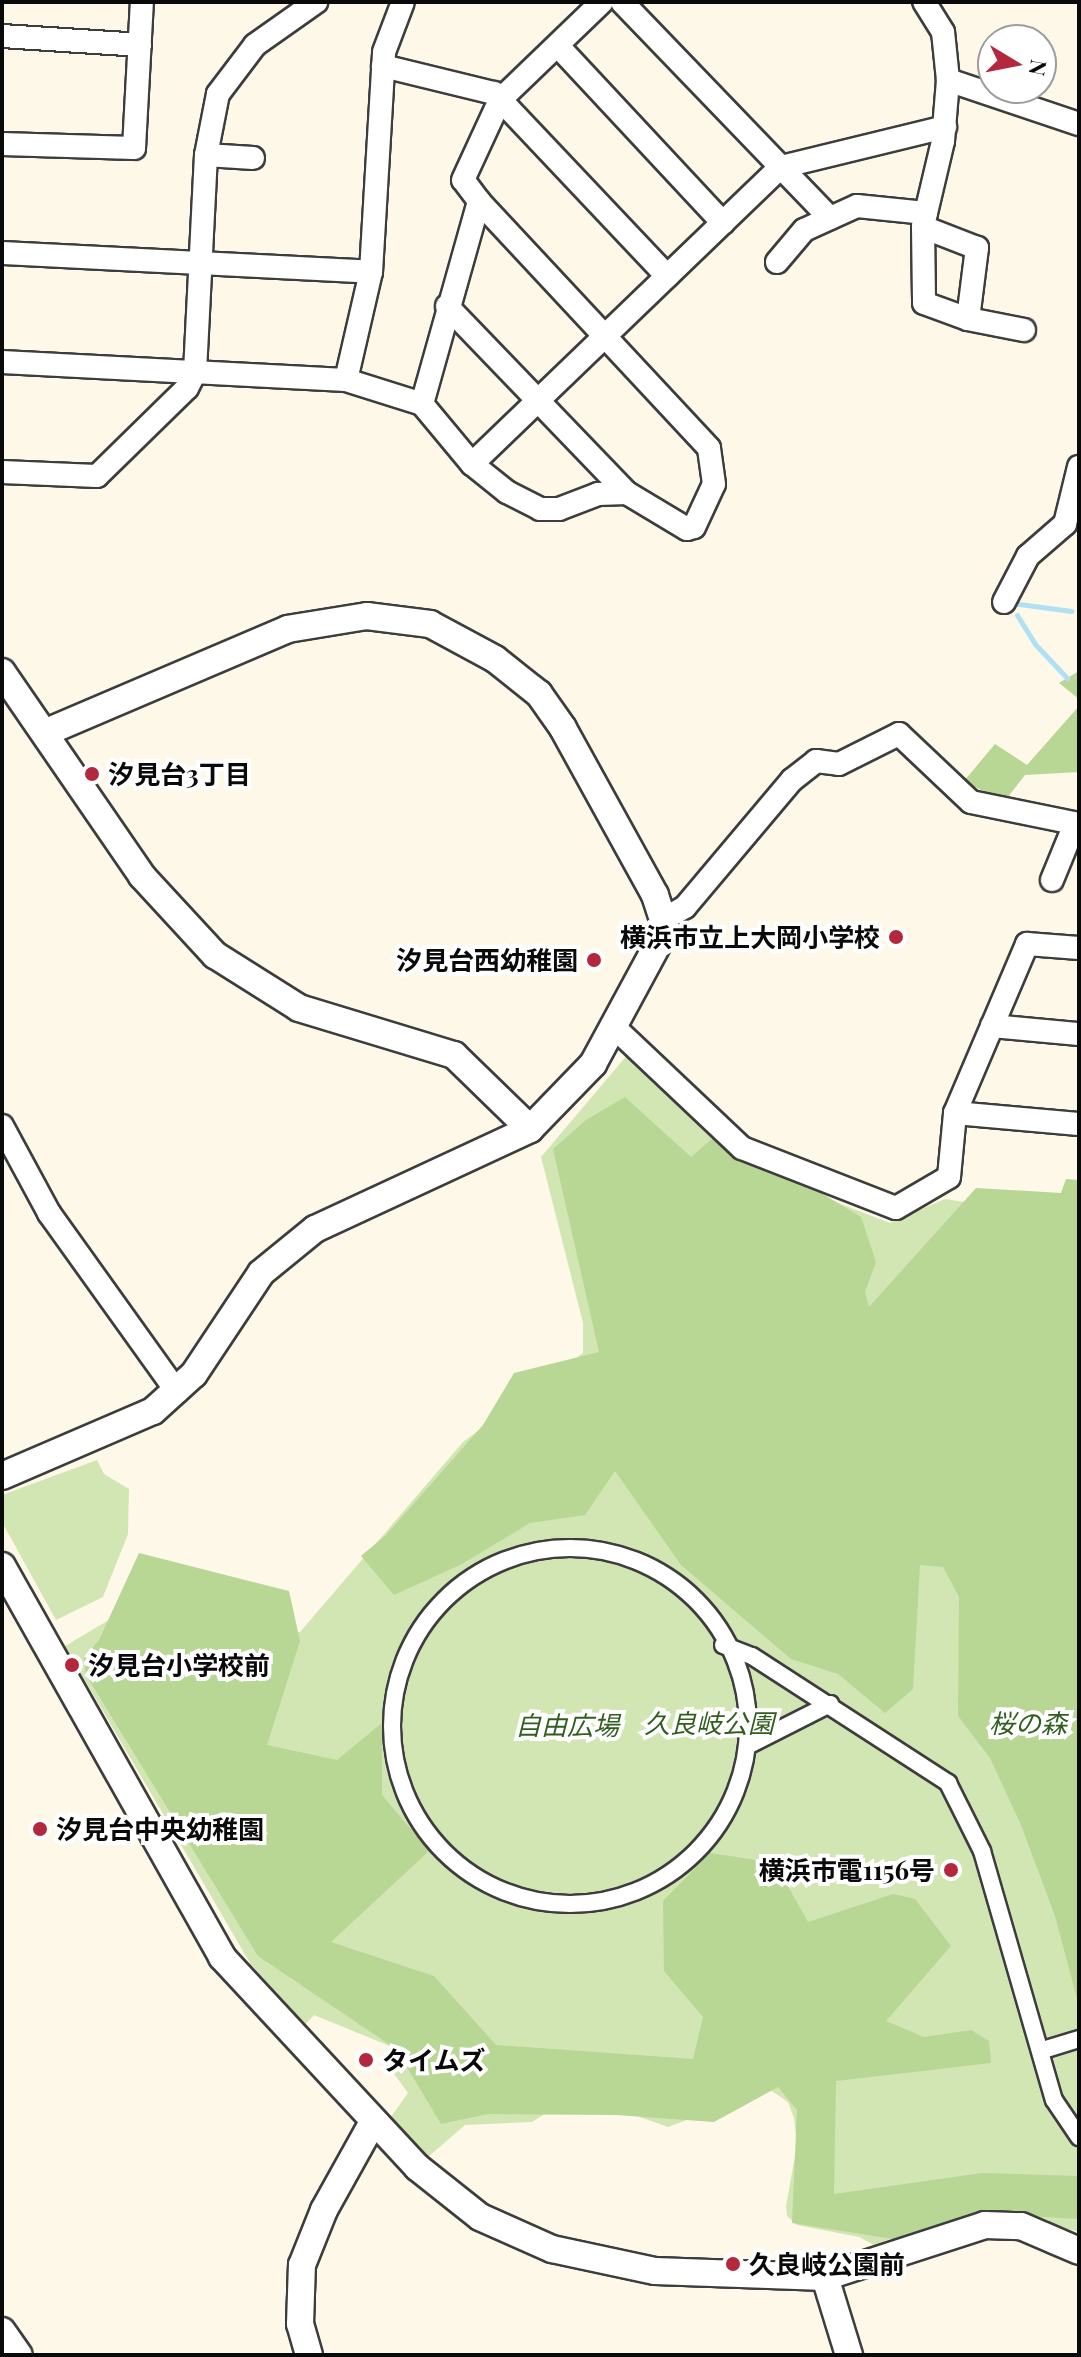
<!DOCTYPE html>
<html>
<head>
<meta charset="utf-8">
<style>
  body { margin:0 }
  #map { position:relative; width:1081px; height:2357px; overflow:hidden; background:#fef8e8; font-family:"Playfair Display","Noto Sans JP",serif }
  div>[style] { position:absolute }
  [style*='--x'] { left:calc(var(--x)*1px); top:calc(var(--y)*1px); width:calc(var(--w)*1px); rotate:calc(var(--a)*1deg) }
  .green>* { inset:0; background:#d2e6b4 }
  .forest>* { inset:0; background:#b8d694 }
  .stream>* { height:5px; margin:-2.5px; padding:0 2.5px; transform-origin:2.5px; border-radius:2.5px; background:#afe0f3 }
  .roads { filter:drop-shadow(2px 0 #3d3d3d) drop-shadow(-2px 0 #3d3d3d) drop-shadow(0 2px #3d3d3d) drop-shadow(0 -2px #3d3d3d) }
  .pedestrian>* { height:16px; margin:-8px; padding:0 8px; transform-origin:8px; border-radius:8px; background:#fff }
  .pedestrian>.ring { margin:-8px; padding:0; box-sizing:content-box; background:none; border:16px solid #fff; border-radius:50% }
  .minor>* { height:22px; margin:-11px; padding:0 11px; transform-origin:11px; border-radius:11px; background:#fff }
  .tertiary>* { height:26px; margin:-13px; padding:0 13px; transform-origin:13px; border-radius:13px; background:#fff }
  .dots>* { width:22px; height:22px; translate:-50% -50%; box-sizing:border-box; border:4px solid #fff; border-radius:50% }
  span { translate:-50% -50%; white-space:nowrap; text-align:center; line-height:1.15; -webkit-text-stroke:8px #fff; paint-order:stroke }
  .poi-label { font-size:26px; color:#0a0a0a; font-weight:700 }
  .left { translate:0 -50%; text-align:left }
  .right { translate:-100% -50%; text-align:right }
  .park-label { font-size:26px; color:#315e1e; font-style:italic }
  .frame { position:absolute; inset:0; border:4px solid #0a0a0a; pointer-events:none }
  .north { position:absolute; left:977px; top:24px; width:80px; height:80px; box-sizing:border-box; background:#fff; border:2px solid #9d9d9d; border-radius:50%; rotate:100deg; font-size:22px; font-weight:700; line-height:32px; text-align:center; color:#0a0a0a }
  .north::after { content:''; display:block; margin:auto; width:28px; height:36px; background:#b3283c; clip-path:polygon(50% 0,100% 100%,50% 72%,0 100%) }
</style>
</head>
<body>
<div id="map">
  <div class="green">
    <div style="clip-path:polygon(628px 1054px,720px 1132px,719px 1157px,890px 1223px,945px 1199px,1079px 1219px,1079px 2232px,1007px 2212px,923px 2227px,874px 2245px,859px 2237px,797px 2225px,787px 2216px,786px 2206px,797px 2145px,794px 2118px,788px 2102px,769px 2089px,668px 2127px,617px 2109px,554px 2108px,532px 2122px,465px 2125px,428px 2157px,390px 2118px,408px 2093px,392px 2071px,397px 2049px,314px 2015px,305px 2025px,250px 1963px,65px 1646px,146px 1598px,241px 1640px,300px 1632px,463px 1442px,583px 1353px,583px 1323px,541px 1157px)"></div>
    <div style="clip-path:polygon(97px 1460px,104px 1474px,129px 1489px,128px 1534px,103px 1597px,56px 1620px,2px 1522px,2px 1495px)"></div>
  </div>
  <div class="forest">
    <div style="clip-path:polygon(1079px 671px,1079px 699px,1059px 683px)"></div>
    <div style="clip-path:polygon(1079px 706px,1079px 772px,1025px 775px,1004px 802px,964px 781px,995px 744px,1027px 765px)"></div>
    <div style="clip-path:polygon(625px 1097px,691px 1157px,720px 1132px,861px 1217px,876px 1262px,865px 1292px,869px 1307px,976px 1188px,1061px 1193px,1066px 1179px,1079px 1180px,1079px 2006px,1055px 1916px,1021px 1825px,990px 1758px,958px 1716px,959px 1597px,943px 1567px,920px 1565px,913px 1689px,885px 1713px,838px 1674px,791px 1659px,681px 1565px,615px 1471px,585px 1515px,530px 1523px,462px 1564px,394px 1595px,361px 1556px,386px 1535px,483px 1425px,514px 1373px,599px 1352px,553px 1149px,586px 1120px)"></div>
    <div style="clip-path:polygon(139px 1553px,289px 1591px,300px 1641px,267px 1745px,337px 1760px,382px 1723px,382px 1795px,429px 1851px,331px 1942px,434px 1976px,496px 2045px,693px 2059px,703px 2017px,664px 1971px,663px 1901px,710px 1853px,775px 1863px,808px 1922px,893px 1894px,915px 1899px,951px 1946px,886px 2021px,924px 2037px,971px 2030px,989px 2041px,991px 2063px,836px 2081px,834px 2194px,982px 2173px,1079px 2176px,1079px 2219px,995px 2214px,905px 2241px,792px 2223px,797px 2110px,778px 2087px,714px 2122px,617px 2115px,488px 2114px,441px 2124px,396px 2049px,258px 1956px,86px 1675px,84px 1658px,99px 1640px)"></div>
  </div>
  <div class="stream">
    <div style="--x:1012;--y:603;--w:60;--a:7.7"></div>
    <div style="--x:1017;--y:615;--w:34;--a:58"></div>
    <div style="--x:1035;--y:644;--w:47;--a:46.7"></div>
  </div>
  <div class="roads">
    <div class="pedestrian">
      <div class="ring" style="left:392px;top:1548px;width:340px;height:340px"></div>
      <div style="--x:723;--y:1645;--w:31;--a:21"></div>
      <div style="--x:752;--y:1656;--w:234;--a:32.9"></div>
      <div style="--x:948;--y:1783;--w:76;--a:63.4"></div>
      <div style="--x:982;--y:1851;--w:259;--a:73.9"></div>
      <div style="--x:1054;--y:2100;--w:45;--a:56"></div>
      <div style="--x:749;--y:1745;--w:91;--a:-26.8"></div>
      <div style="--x:1043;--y:2050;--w:38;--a:-17"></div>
    </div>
    <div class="minor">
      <div style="--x:622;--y:2;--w:300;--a:46.1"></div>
      <div style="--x:2;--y:36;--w:138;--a:3.7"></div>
      <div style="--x:558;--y:46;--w:242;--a:47"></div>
      <div style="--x:383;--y:66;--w:114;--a:13.7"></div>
      <div style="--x:494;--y:93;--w:252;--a:46.6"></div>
      <div style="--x:948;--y:80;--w:138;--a:18.6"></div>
      <div style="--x:2;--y:144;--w:132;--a:1.7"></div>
      <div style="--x:134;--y:148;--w:146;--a:-86.9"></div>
      <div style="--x:206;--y:155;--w:47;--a:3.7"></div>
      <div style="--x:923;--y:227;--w:76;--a:89.2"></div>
      <div style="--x:924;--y:303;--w:47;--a:20"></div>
      <div style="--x:968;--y:319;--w:72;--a:-82.8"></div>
      <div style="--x:977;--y:248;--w:58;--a:-158.7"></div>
      <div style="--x:923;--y:227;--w:14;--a:-78"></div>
      <div style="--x:2;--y:253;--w:369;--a:2.9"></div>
      <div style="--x:777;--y:262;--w:42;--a:-49.8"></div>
      <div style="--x:804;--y:230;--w:58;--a:-24.4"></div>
      <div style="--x:857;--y:206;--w:69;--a:5.8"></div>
      <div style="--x:926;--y:213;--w:74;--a:-76.7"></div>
      <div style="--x:943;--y:141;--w:61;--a:-85.3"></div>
      <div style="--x:948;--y:80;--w:48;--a:-95.9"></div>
      <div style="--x:943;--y:32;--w:36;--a:-122"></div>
      <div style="--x:447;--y:306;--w:260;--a:46.1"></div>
      <div style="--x:627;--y:493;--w:70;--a:31"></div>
      <div style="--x:687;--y:529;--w:7;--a:-16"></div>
      <div style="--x:694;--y:527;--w:47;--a:-65.1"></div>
      <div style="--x:714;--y:484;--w:36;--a:-98"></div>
      <div style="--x:709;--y:448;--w:338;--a:-133"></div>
      <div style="--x:968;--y:319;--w:57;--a:11.1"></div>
      <div style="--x:2;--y:362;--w:344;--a:3"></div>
      <div style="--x:346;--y:380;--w:80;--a:17.5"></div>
      <div style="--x:422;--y:404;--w:78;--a:50.2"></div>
      <div style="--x:472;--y:464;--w:45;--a:38.7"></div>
      <div style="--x:507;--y:492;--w:37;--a:27"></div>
      <div style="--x:540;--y:509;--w:19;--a:0"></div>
      <div style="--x:559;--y:509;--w:42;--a:-21"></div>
      <div style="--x:598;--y:494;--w:29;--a:-2"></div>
      <div style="--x:346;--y:380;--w:111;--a:-77"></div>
      <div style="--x:371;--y:272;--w:220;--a:-86.6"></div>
      <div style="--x:384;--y:52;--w:53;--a:-69.2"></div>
      <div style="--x:422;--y:404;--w:211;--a:-74.3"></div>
      <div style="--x:479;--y:201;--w:26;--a:-127"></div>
      <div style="--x:463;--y:180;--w:88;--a:-65.2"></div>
      <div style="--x:500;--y:100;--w:141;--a:-43.9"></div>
      <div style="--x:472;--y:464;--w:429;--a:-43.9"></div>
      <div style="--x:781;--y:167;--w:169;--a:-13.7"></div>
      <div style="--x:2;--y:472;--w:95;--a:2.4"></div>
      <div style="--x:97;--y:476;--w:126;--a:-44.4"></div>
      <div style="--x:187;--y:388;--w:18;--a:-63"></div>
      <div style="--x:195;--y:372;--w:217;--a:-87.1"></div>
      <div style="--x:206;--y:155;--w:62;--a:-78.9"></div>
      <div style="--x:218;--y:94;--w:61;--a:-52.9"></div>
      <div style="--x:255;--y:45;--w:75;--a:-35.2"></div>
      <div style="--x:1004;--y:602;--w:52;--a:-62.4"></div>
      <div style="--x:1028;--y:556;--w:49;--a:-40.9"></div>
      <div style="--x:1065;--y:524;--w:59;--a:-76.2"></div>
      <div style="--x:1052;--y:880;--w:61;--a:-67.7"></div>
      <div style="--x:666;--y:918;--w:22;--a:-30"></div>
      <div style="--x:685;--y:907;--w:166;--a:-49.9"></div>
      <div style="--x:792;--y:780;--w:31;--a:-38"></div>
      <div style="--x:816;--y:761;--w:23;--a:7"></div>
      <div style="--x:839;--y:764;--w:67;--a:-26.6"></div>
      <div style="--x:899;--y:734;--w:99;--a:43.4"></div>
      <div style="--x:971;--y:802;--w:110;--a:11.5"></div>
      <div style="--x:992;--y:1026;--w:87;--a:5.3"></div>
      <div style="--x:614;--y:1027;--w:176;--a:43.4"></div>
      <div style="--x:742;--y:1148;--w:165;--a:21.3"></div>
      <div style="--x:896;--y:1208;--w:61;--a:-30.3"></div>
      <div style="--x:949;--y:1177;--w:64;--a:-84.6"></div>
      <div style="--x:955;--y:1113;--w:184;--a:-66.9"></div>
      <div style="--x:1027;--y:944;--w:52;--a:4.4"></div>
      <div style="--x:955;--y:1113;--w:124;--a:5.1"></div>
      <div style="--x:2;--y:1126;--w:99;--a:61.6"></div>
      <div style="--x:49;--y:1213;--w:220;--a:54.4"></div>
    </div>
    <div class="tertiary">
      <div style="--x:2;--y:672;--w:247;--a:55.5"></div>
      <div style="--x:142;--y:876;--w:108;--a:47.3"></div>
      <div style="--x:215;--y:955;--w:99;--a:32.2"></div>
      <div style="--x:299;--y:1008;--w:162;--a:16.9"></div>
      <div style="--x:454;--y:1055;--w:106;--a:44.2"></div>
      <div style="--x:2;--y:1476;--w:164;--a:-23.3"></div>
      <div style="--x:153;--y:1411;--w:55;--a:-42.1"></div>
      <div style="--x:194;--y:1374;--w:121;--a:-56.4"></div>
      <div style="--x:261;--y:1273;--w:70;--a:-39.2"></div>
      <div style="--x:315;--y:1229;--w:237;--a:-24.9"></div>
      <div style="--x:530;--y:1129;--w:91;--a:-45.9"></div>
      <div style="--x:593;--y:1064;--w:153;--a:-61.6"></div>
      <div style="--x:666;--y:929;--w:36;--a:-108"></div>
      <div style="--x:655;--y:895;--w:191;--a:-118.9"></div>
      <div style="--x:563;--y:728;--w:42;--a:-125.2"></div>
      <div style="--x:539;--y:694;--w:56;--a:-141.5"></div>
      <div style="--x:495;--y:659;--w:74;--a:-151.7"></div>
      <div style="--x:430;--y:624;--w:64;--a:-172.8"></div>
      <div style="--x:367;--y:616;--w:80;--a:170.7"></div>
      <div style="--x:288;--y:629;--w:265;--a:156.9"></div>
      <div style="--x:2;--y:1566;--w:449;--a:60.6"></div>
      <div style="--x:222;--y:1957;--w:287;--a:47.1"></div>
      <div style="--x:417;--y:2167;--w:80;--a:38.4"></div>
      <div style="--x:480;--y:2217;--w:79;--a:24"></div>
      <div style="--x:552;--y:2249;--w:105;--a:12.1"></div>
      <div style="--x:655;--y:2271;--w:170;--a:2"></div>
      <div style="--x:825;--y:2277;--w:168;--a:-18"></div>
      <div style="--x:985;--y:2225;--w:36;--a:2"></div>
      <div style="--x:1021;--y:2226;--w:63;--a:23.3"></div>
      <div style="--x:825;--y:2277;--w:82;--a:72.9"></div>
      <div style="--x:2;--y:2331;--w:29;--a:55"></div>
      <div style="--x:309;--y:2355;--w:32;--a:-106"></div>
      <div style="--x:300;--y:2324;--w:59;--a:-88.1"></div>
      <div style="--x:302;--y:2265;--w:59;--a:-68.2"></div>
      <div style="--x:324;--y:2210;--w:101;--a:-60.9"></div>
    </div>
  </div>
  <div class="dots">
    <div style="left:92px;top:774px;background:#b3283c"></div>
    <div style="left:896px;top:937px;background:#b3283c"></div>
    <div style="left:594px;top:960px;background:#b3283c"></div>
    <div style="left:72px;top:1665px;background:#b3283c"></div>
    <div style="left:40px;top:1829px;background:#b3283c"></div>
    <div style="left:951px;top:1870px;background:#b3283c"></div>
    <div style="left:366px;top:2060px;background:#b3283c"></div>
    <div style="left:733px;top:2264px;background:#b3283c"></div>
  </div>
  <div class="poi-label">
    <span class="left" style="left:108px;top:774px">汐見台3丁目</span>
    <span class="right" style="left:880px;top:937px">横浜市立上大岡小学校</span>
    <span class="right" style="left:578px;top:960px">汐見台西幼稚園</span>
    <span class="left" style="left:88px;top:1665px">汐見台小学校前</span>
    <span class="left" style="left:56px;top:1829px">汐見台中央幼稚園</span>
    <span class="right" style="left:935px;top:1870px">横浜市電1156号</span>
    <span class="left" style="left:382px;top:2060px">タイムズ</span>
    <span class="left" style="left:749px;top:2264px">久良岐公園前</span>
  </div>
  <div class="park-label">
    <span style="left:709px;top:1723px">久良岐公園</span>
    <span style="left:1028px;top:1723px">桜の森</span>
    <span style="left:567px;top:1725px">自由広場</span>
  </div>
  <div class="frame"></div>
  <div class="north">N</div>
</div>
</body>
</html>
